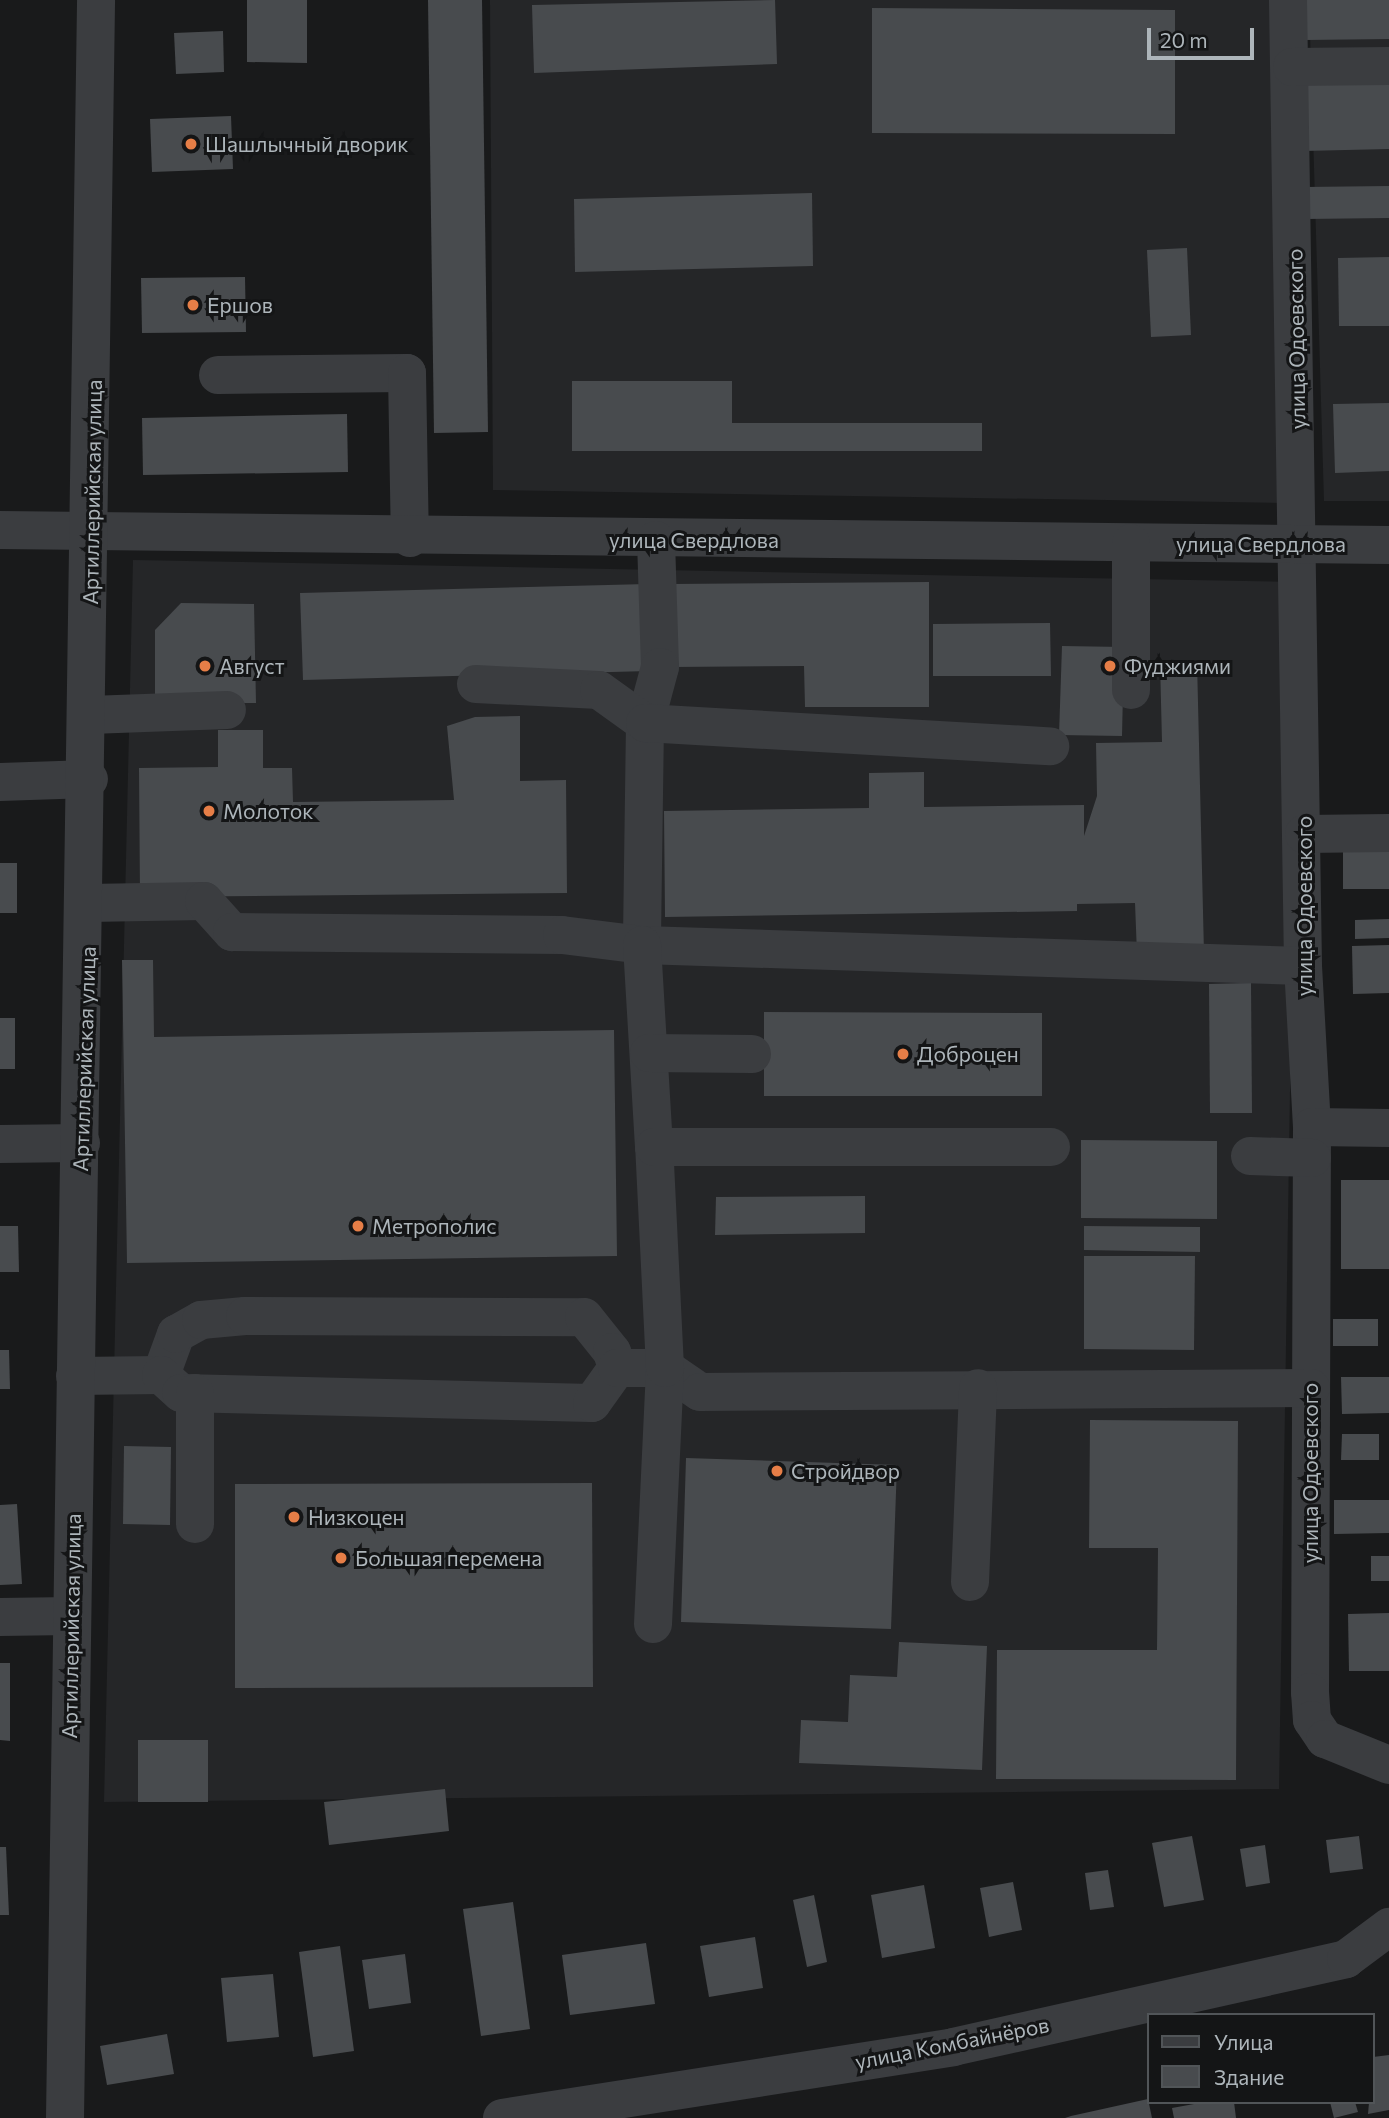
<!DOCTYPE html>
<html>
<head>
<meta charset="utf-8">
<style>
  body { margin:0 }
  #map { position:relative; width:1389px; height:2118px; overflow:hidden; background:#191a1b; font-family:Commissioner,sans-serif }
  div>[style] { position:absolute }
  [style*='--x'] { left:calc(var(--x)*1px); top:calc(var(--y)*1px); width:calc(var(--w)*1px); rotate:calc(var(--a)*1deg) }
  .built>* { inset:0; background:#252628 }
  .building>* { inset:0; background:#484b4e }
  .minor>* { height:38px; margin:-19px; padding:0 19px; transform-origin:19px; border-radius:19px; background:#3b3d40 }
  .dots>* { width:19px; height:19px; translate:-50% -50%; box-sizing:border-box; border:4px solid #141516; border-radius:50% }
  span { translate:-50% -50%; white-space:nowrap; text-align:center; line-height:1.15; -webkit-text-stroke:6px #141516; paint-order:stroke }
  .poi-label { font-size:21px; color:#adb5ba }
  .left { translate:0 -50%; text-align:left }
  .street-label { font-size:21px; color:#adb5ba }
  .legend { position:absolute; left:1147px; top:2013px; width:228px; height:91px; box-sizing:border-box; background:#141516; border:2px solid #515558; margin:0; padding:9px 12px; list-style:none; font-size:21px; color:#adb5ba }
  .legend li { display:flex; align-items:center; gap:14px; height:35px }
  .legend b { width:35px; border:2px solid #515558 }
  .scale { position:absolute; left:1147px; top:28px; width:107px; height:32px; box-sizing:border-box; border:4px solid #adb5ba; border-top:0; padding-left:9px; font-size:21px; line-height:24px; white-space:nowrap; color:#adb5ba; -webkit-text-stroke:5px #141516; paint-order:stroke }
</style>
</head>
<body>
<div id="map">
  <div class="built">
    <div style="clip-path:polygon(490px 0,1276px 0,1282px 503px,493px 490px)"></div>
    <div style="clip-path:polygon(1309px 0,1389px 0,1389px 501px,1324px 501px)"></div>
    <div style="clip-path:polygon(133px 560px,1298px 582px,1279px 1789px,104px 1802px)"></div>
  </div>
  <div class="building">
    <div style="clip-path:polygon(247px 0,307px 0,307px 63px,247px 62px)"></div>
    <div style="clip-path:polygon(428px 0,482px 0,488px 432px,434px 433px)"></div>
    <div style="clip-path:polygon(775px 0,777px 64px,534px 73px,532px 5px)"></div>
    <div style="clip-path:polygon(1305px 0,1389px 0,1389px 39px,1306px 40px)"></div>
    <div style="clip-path:polygon(872px 8px,1175px 10px,1175px 134px,872px 133px)"></div>
    <div style="clip-path:polygon(223px 31px,224px 72px,176px 74px,174px 33px)"></div>
    <div style="clip-path:polygon(1389px 78px,1389px 149px,1303px 151px,1302px 80px)"></div>
    <div style="clip-path:polygon(231px 116px,233px 169px,152px 172px,150px 119px)"></div>
    <div style="clip-path:polygon(1389px 186px,1389px 218px,1305px 219px,1304px 187px)"></div>
    <div style="clip-path:polygon(812px 193px,813px 266px,575px 272px,574px 199px)"></div>
    <div style="clip-path:polygon(1187px 248px,1191px 335px,1151px 337px,1147px 250px)"></div>
    <div style="clip-path:polygon(1389px 257px,1389px 326px,1339px 326px,1338px 258px)"></div>
    <div style="clip-path:polygon(245px 277px,246px 332px,142px 333px,141px 278px)"></div>
    <div style="clip-path:polygon(572px 381px,732px 381px,732px 423px,982px 423px,982px 451px,572px 451px)"></div>
    <div style="clip-path:polygon(1389px 403px,1389px 471px,1335px 473px,1333px 404px)"></div>
    <div style="clip-path:polygon(347px 414px,348px 472px,143px 475px,142px 418px)"></div>
    <div style="clip-path:polygon(929px 582px,929px 707px,805px 707px,804px 666px,672px 667px,672px 584px)"></div>
    <div style="clip-path:polygon(647px 584px,649px 671px,303px 680px,300px 593px)"></div>
    <div style="clip-path:polygon(181px 603px,254px 604px,256px 703px,155px 703px,155px 630px)"></div>
    <div style="clip-path:polygon(1050px 623px,1051px 676px,933px 676px,933px 624px)"></div>
    <div style="clip-path:polygon(1062px 646px,1124px 647px,1122px 736px,1059px 735px)"></div>
    <div style="clip-path:polygon(1197px 661px,1204px 953px,1137px 954px,1135px 903px,1077px 904px,1077px 911px,665px 917px,664px 811px,869px 808px,869px 773px,924px 772px,924px 807px,1084px 805px,1084px 836px,1097px 796px,1096px 743px,1162px 742px,1160px 662px)"></div>
    <div style="clip-path:polygon(520px 716px,520px 781px,566px 780px,567px 893px,140px 897px,139px 768px,218px 767px,218px 730px,263px 730px,263px 768px,292px 768px,293px 802px,454px 800px,447px 726px,475px 717px)"></div>
    <div style="clip-path:polygon(1389px 845px,1389px 889px,1343px 889px,1343px 846px)"></div>
    <div style="clip-path:polygon(0 863px,17px 863px,17px 913px,0 913px)"></div>
    <div style="clip-path:polygon(1389px 919px,1389px 938px,1355px 939px,1355px 920px)"></div>
    <div style="clip-path:polygon(1389px 945px,1389px 993px,1353px 994px,1352px 946px)"></div>
    <div style="clip-path:polygon(122px 960px,153px 960px,154px 1037px,614px 1030px,617px 1256px,127px 1263px)"></div>
    <div style="clip-path:polygon(1251px 983px,1252px 1113px,1210px 1113px,1209px 984px)"></div>
    <div style="clip-path:polygon(764px 1012px,1042px 1013px,1042px 1096px,764px 1096px)"></div>
    <div style="clip-path:polygon(0 1018px,15px 1018px,15px 1069px,0 1069px)"></div>
    <div style="clip-path:polygon(1081px 1140px,1217px 1141px,1217px 1219px,1081px 1218px)"></div>
    <div style="clip-path:polygon(1341px 1180px,1389px 1180px,1389px 1269px,1341px 1269px)"></div>
    <div style="clip-path:polygon(865px 1196px,865px 1233px,715px 1235px,716px 1197px)"></div>
    <div style="clip-path:polygon(0 1226px,18px 1226px,19px 1272px,0 1272px)"></div>
    <div style="clip-path:polygon(1084px 1226px,1200px 1227px,1200px 1252px,1084px 1250px)"></div>
    <div style="clip-path:polygon(1084px 1256px,1195px 1256px,1194px 1350px,1084px 1349px)"></div>
    <div style="clip-path:polygon(1333px 1319px,1378px 1319px,1378px 1346px,1333px 1346px)"></div>
    <div style="clip-path:polygon(0 1350px,9px 1350px,10px 1389px,0 1389px)"></div>
    <div style="clip-path:polygon(1341px 1377px,1389px 1377px,1389px 1413px,1342px 1414px)"></div>
    <div style="clip-path:polygon(1090px 1420px,1238px 1421px,1236px 1780px,996px 1779px,997px 1650px,1157px 1650px,1158px 1548px,1089px 1548px)"></div>
    <div style="clip-path:polygon(1342px 1434px,1379px 1434px,1379px 1460px,1341px 1460px)"></div>
    <div style="clip-path:polygon(124px 1446px,171px 1447px,170px 1525px,123px 1524px)"></div>
    <div style="clip-path:polygon(686px 1458px,897px 1465px,891px 1629px,681px 1622px)"></div>
    <div style="clip-path:polygon(592px 1483px,593px 1687px,235px 1688px,235px 1484px)"></div>
    <div style="clip-path:polygon(1334px 1500px,1389px 1500px,1389px 1533px,1334px 1534px)"></div>
    <div style="clip-path:polygon(17px 1504px,22px 1584px,0 1585px,0 1505px)"></div>
    <div style="clip-path:polygon(1371px 1556px,1389px 1556px,1389px 1581px,1371px 1581px)"></div>
    <div style="clip-path:polygon(1389px 1613px,1389px 1671px,1349px 1671px,1348px 1614px)"></div>
    <div style="clip-path:polygon(899px 1642px,987px 1646px,982px 1770px,799px 1763px,801px 1720px,848px 1722px,850px 1675px,897px 1677px)"></div>
    <div style="clip-path:polygon(0 1663px,10px 1663px,10px 1741px,0 1740px)"></div>
    <div style="clip-path:polygon(138px 1740px,208px 1740px,208px 1802px,138px 1802px)"></div>
    <div style="clip-path:polygon(445px 1789px,449px 1831px,329px 1845px,324px 1802px)"></div>
    <div style="clip-path:polygon(1192px 1836px,1204px 1900px,1164px 1907px,1152px 1843px)"></div>
    <div style="clip-path:polygon(1359px 1836px,1363px 1869px,1330px 1873px,1326px 1840px)"></div>
    <div style="clip-path:polygon(1265px 1845px,1270px 1883px,1246px 1887px,1240px 1849px)"></div>
    <div style="clip-path:polygon(0 1847px,6px 1847px,9px 1915px,0 1915px)"></div>
    <div style="clip-path:polygon(1108px 1870px,1114px 1907px,1090px 1910px,1085px 1873px)"></div>
    <div style="clip-path:polygon(1013px 1882px,1022px 1930px,989px 1937px,980px 1888px)"></div>
    <div style="clip-path:polygon(924px 1885px,935px 1948px,882px 1958px,871px 1895px)"></div>
    <div style="clip-path:polygon(814px 1895px,827px 1962px,807px 1967px,793px 1900px)"></div>
    <div style="clip-path:polygon(513px 1902px,530px 2029px,481px 2036px,463px 1909px)"></div>
    <div style="clip-path:polygon(755px 1937px,763px 1988px,709px 1997px,700px 1946px)"></div>
    <div style="clip-path:polygon(646px 1943px,655px 2004px,570px 2015px,562px 1955px)"></div>
    <div style="clip-path:polygon(340px 1946px,354px 2051px,313px 2057px,299px 1952px)"></div>
    <div style="clip-path:polygon(405px 1954px,411px 2003px,369px 2009px,362px 1960px)"></div>
    <div style="clip-path:polygon(273px 1974px,279px 2037px,227px 2042px,221px 1978px)"></div>
    <div style="clip-path:polygon(167px 2034px,174px 2074px,107px 2085px,100px 2046px)"></div>
    <div style="clip-path:polygon(1389px 2055px,1389px 2110px,1368px 2114px,1373px 2057px)"></div>
    <div style="clip-path:polygon(1148px 2099px,1152px 2118px,1065px 2118px,1071px 2116px)"></div>
    <div style="clip-path:polygon(1205px 2102px,1234px 2102px,1236px 2118px,1174px 2118px,1172px 2108px)"></div>
    <div style="clip-path:polygon(1330px 2102px,1355px 2102px,1358px 2112px,1334px 2118px)"></div>
  </div>
  <div class="minor">
    <div style="--x:1288;--y:0;--w:966;--a:89.11"></div>
    <div style="--x:1303;--y:966;--w:161;--a:86.8"></div>
    <div style="--x:1312;--y:1127;--w:565;--a:90.2"></div>
    <div style="--x:1310;--y:1692;--w:28;--a:86"></div>
    <div style="--x:1312;--y:1720;--w:23;--a:56"></div>
    <div style="--x:1325;--y:1739;--w:69;--a:22.1"></div>
    <div style="--x:1292;--y:67;--w:97;--a:-0.6"></div>
    <div style="--x:218;--y:375;--w:189;--a:-0.6"></div>
    <div style="--x:407;--y:373;--w:165;--a:89"></div>
    <div style="--x:0;--y:530;--w:1389;--a:0.62"></div>
    <div style="--x:656;--y:540;--w:127;--a:88.2"></div>
    <div style="--x:660;--y:667;--w:58;--a:105"></div>
    <div style="--x:645;--y:723;--w:222;--a:90.8"></div>
    <div style="--x:642;--y:945;--w:661;--a:1.82"></div>
    <div style="--x:1131;--y:543;--w:147;--a:90"></div>
    <div style="--x:476;--y:684;--w:123;--a:2.8"></div>
    <div style="--x:599;--y:690;--w:57;--a:35.7"></div>
    <div style="--x:645;--y:723;--w:406;--a:3.3"></div>
    <div style="--x:90;--y:715;--w:137;--a:-2.1"></div>
    <div style="--x:0;--y:782;--w:89;--a:-1.9"></div>
    <div style="--x:1304;--y:834;--w:85;--a:-0.7"></div>
    <div style="--x:88;--y:903;--w:116;--a:-1"></div>
    <div style="--x:204;--y:901;--w:42;--a:47.9"></div>
    <div style="--x:232;--y:932;--w:330;--a:0.5"></div>
    <div style="--x:562;--y:935;--w:81;--a:7.1"></div>
    <div style="--x:642;--y:945;--w:202;--a:86.6"></div>
    <div style="--x:649;--y:1053;--w:103;--a:0.6"></div>
    <div style="--x:1312;--y:1127;--w:77;--a:0.7"></div>
    <div style="--x:0;--y:1144;--w:81;--a:-0.7"></div>
    <div style="--x:1250;--y:1156;--w:62;--a:1.8"></div>
    <div style="--x:161;--y:1375;--w:44;--a:-69.9"></div>
    <div style="--x:176;--y:1334;--w:29;--a:-29"></div>
    <div style="--x:201;--y:1320;--w:44;--a:-5.2"></div>
    <div style="--x:245;--y:1316;--w:339;--a:0.2"></div>
    <div style="--x:584;--y:1317;--w:45;--a:51.3"></div>
    <div style="--x:612;--y:1352;--w:17;--a:73"></div>
    <div style="--x:75;--y:1376;--w:86;--a:-0.7"></div>
    <div style="--x:161;--y:1375;--w:27;--a:42"></div>
    <div style="--x:181;--y:1393;--w:411;--a:1.4"></div>
    <div style="--x:592;--y:1403;--w:43;--a:-54.5"></div>
    <div style="--x:617;--y:1368;--w:48;--a:0"></div>
    <div style="--x:665;--y:1368;--w:42;--a:34.4"></div>
    <div style="--x:700;--y:1392;--w:611;--a:-0.38"></div>
    <div style="--x:195;--y:1393;--w:131;--a:90"></div>
    <div style="--x:970;--y:1582;--w:194;--a:-87.6"></div>
    <div style="--x:0;--y:1617;--w:71;--a:-0.8"></div>
    <div style="--x:653;--y:1624;--w:256;--a:-87.3"></div>
    <div style="--x:665;--y:1368;--w:221;--a:-92.8"></div>
    <div style="--x:654;--y:1147;--w:397;--a:0"></div>
    <div style="--x:65;--y:2118;--w:2118;--a:-89.16"></div>
    <div style="--x:502;--y:2118;--w:457;--a:-8.9"></div>
    <div style="--x:953;--y:2047;--w:403;--a:-12.6"></div>
    <div style="--x:1346;--y:1959;--w:54;--a:-36.7"></div>
  </div>
  <div class="dots">
    <div style="left:191px;top:144px;background:#e67e47"></div>
    <div style="left:193px;top:305px;background:#e67e47"></div>
    <div style="left:205px;top:666px;background:#e67e47"></div>
    <div style="left:1110px;top:666px;background:#e67e47"></div>
    <div style="left:209px;top:811px;background:#e67e47"></div>
    <div style="left:903px;top:1054px;background:#e67e47"></div>
    <div style="left:358px;top:1226px;background:#e67e47"></div>
    <div style="left:777px;top:1471px;background:#e67e47"></div>
    <div style="left:294px;top:1517px;background:#e67e47"></div>
    <div style="left:341px;top:1558px;background:#e67e47"></div>
  </div>
  <div class="poi-label">
    <span class="left" style="left:205px;top:144px">Шашлычный дворик</span>
    <span class="left" style="left:207px;top:305px">Ершов</span>
    <span class="left" style="left:219px;top:666px">Август</span>
    <span class="left" style="left:1124px;top:666px">Фуджиями</span>
    <span class="left" style="left:223px;top:811px">Молоток</span>
    <span class="left" style="left:917px;top:1054px">Доброцен</span>
    <span class="left" style="left:372px;top:1226px">Метрополис</span>
    <span class="left" style="left:791px;top:1471px">Стройдвор</span>
    <span class="left" style="left:308px;top:1517px">Низкоцен</span>
    <span class="left" style="left:355px;top:1558px">Большая перемена</span>
  </div>
  <div class="street-label">
    <span style="left:1296px;top:339px;rotate:-91deg">улица Одоевского</span>
    <span style="left:92px;top:492px;rotate:-89deg">Артиллерийская улица</span>
    <span style="left:694px;top:540px">улица Свердлова</span>
    <span style="left:1261px;top:544px">улица Свердлова</span>
    <span style="left:1304px;top:906px;rotate:-90deg">улица Одоевского</span>
    <span style="left:84px;top:1059px;rotate:-88deg">Артиллерийская улица</span>
    <span style="left:1310px;top:1473px;rotate:-90deg">улица Одоевского</span>
    <span style="left:71px;top:1626px;rotate:-89deg">Артиллерийская улица</span>
    <span style="left:952px;top:2043px;rotate:-11deg">улица Комбайнёров</span>
  </div>
  <ul class="legend">
  <li><b style="height:9px;background:#3b3d40"></b>Улица</li>
  <li><b style="height:19px;background:#484b4e"></b>Здание</li>
  </ul>
  <div class="scale">20 m</div>
</div>
</body>
</html>
